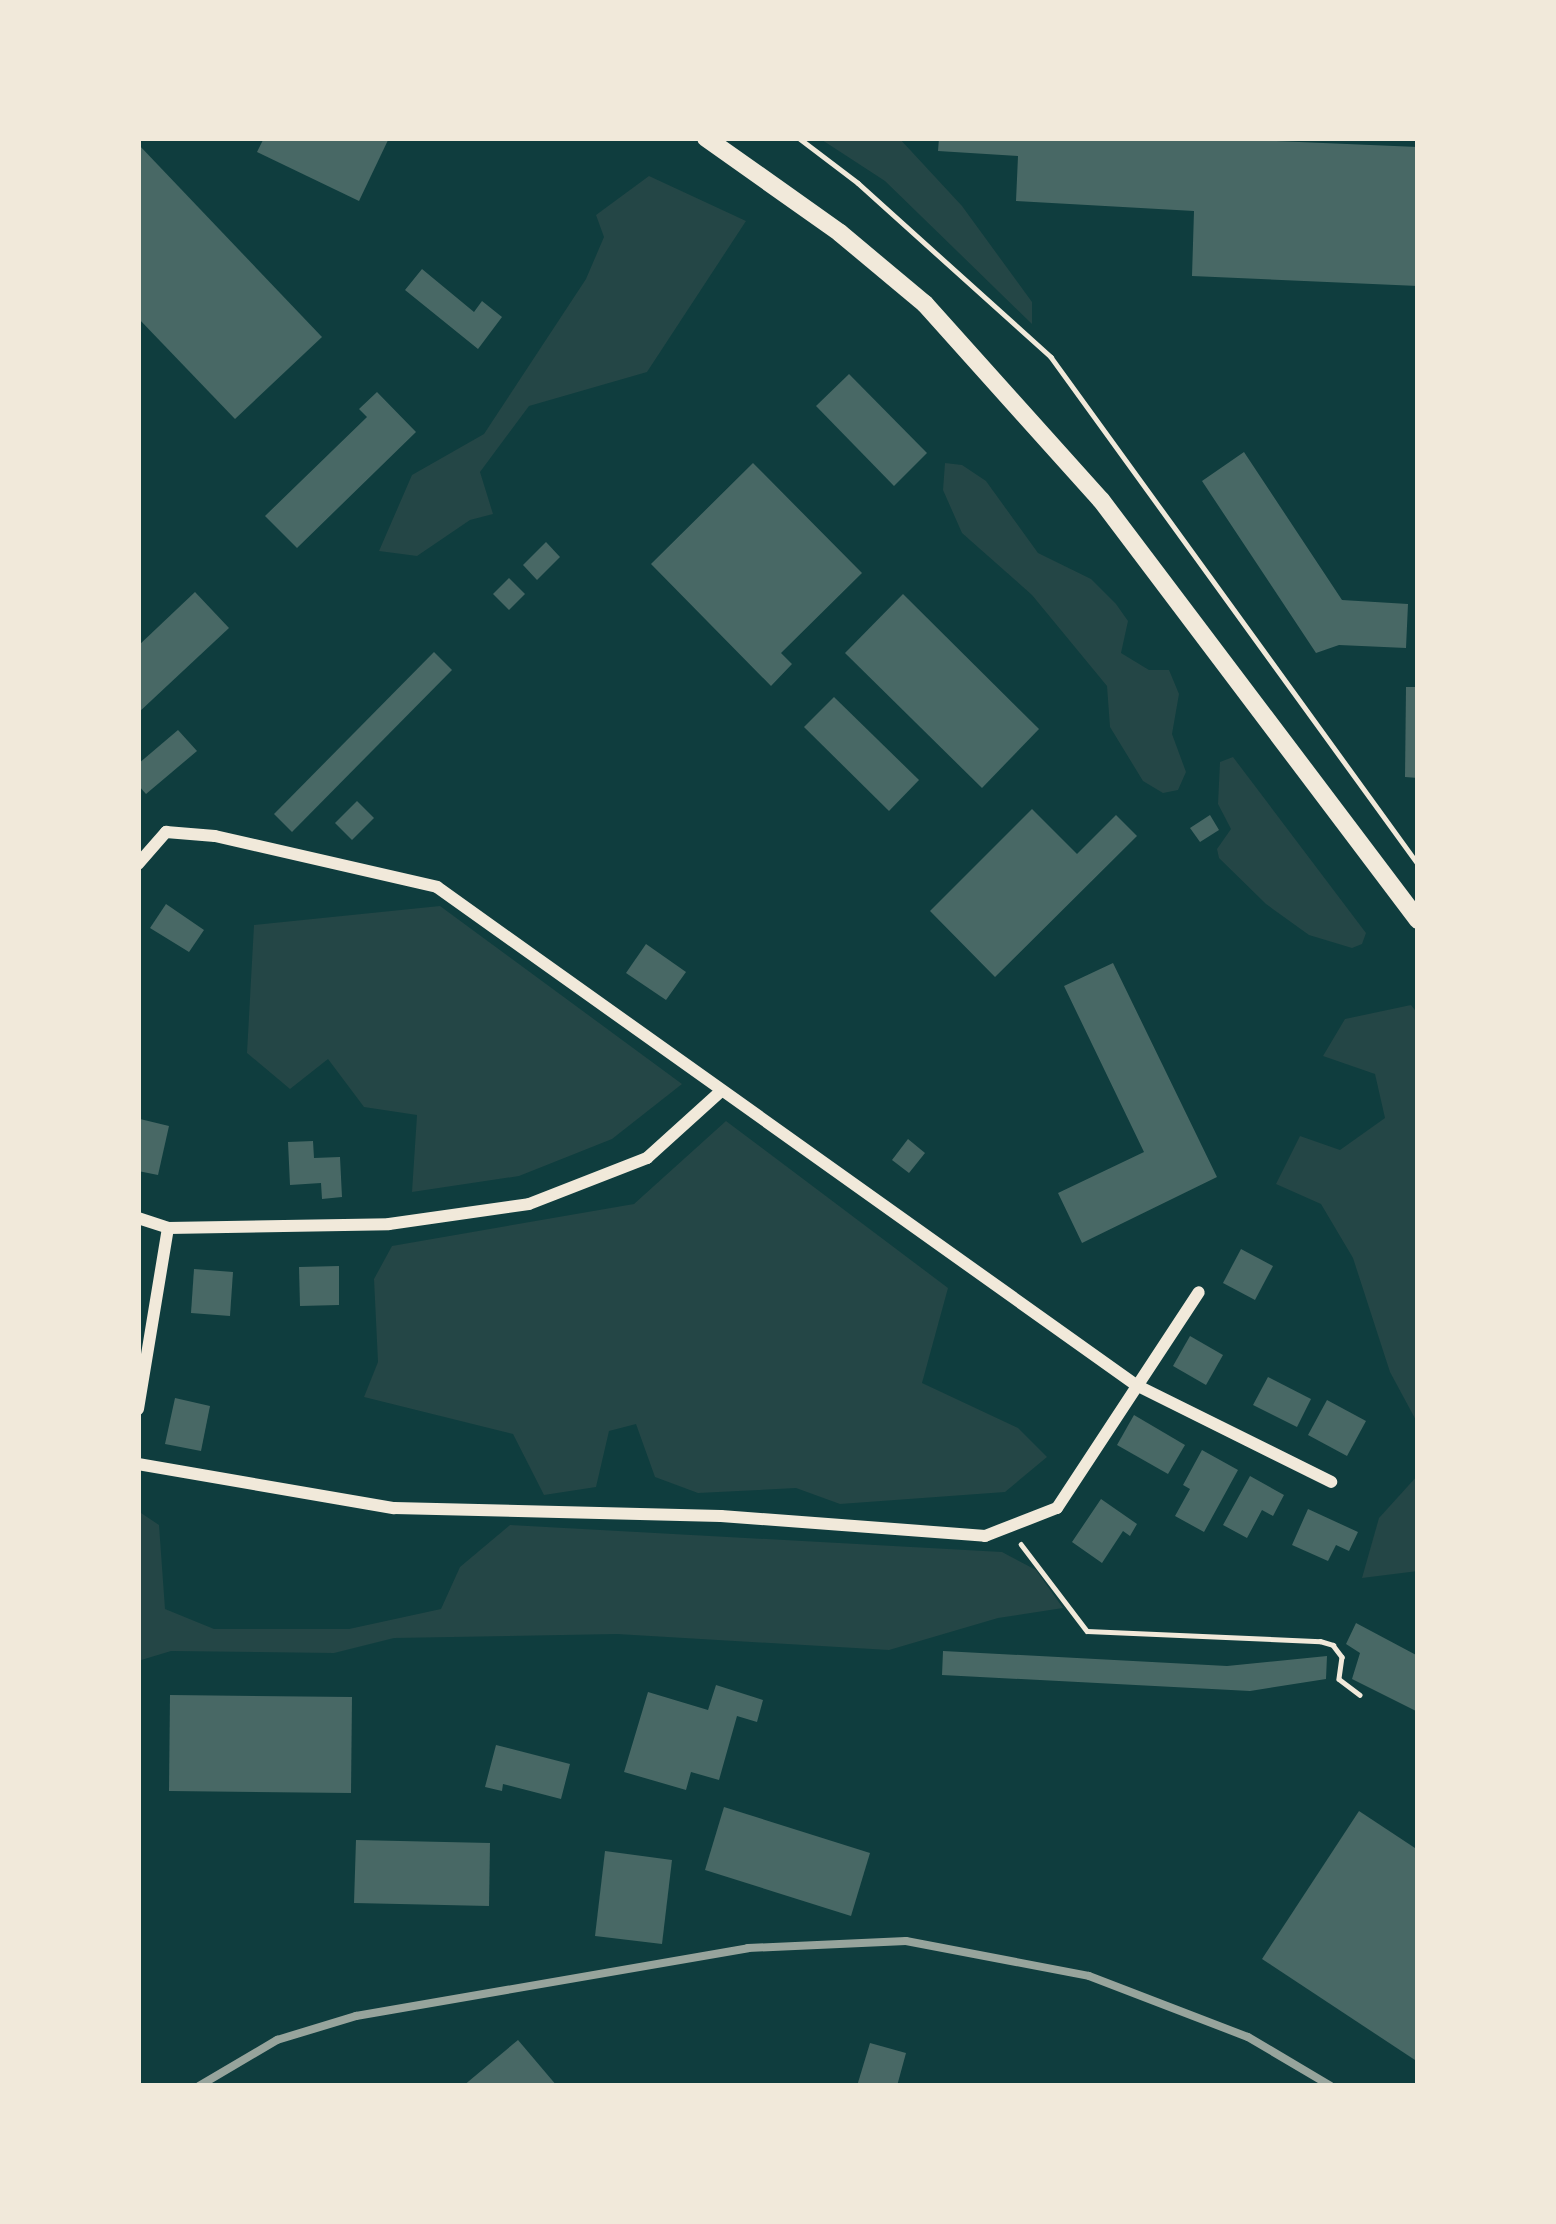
<!DOCTYPE html>
<html>
<head>
<meta charset="utf-8">
<style>
  body { margin:0 }
  #map { position:relative; width:1556px; height:2224px; overflow:hidden; background:#0f3d3e; font-family:"Fira Sans",sans-serif }
  div>[style] { position:absolute }
  [style*='--x'] { left:calc(var(--x)*1px); top:calc(var(--y)*1px); width:calc(var(--w)*1px); rotate:calc(var(--a)*1deg) }
  .green>* { inset:0; background:#244646 }
  .building>* { inset:0; background:#486865 }
  .path>* { height:4.5px; margin:-2.25px; padding:0 2.25px; transform-origin:2.25px; border-radius:2.25px; background:#f1e9da }
  .minor>* { height:12px; margin:-6px; padding:0 6px; transform-origin:6px; border-radius:6px; background:#f1e9da }
  .secondary>* { height:18px; margin:-9px; padding:0 9px; transform-origin:9px; border-radius:9px; background:#f1e9da }
  .rail>* { height:8px; margin:-4px; padding:0 4px; transform-origin:4px; border-radius:4px; background:#97a49c }
  span { translate:-50% -50%; white-space:nowrap; text-align:center; line-height:1.15; -webkit-text-stroke:9px #f1e9da; paint-order:stroke }
  .frame { position:absolute; inset:0; border:141px solid #f1e9da; pointer-events:none }
</style>
</head>
<body>
<div id="map">
  <div class="green">
    <div style="clip-path:polygon(819px 138px,899px 138px,962px 206px,1032px 302px,1032px 324px,885px 181px)"></div>
    <div style="clip-path:polygon(649px 176px,746px 221px,647px 372px,529px 406px,480px 472px,493px 514px,470px 520px,417px 556px,379px 551px,412px 475px,484px 434px,586px 279px,604px 237px,596px 215px)"></div>
    <div style="clip-path:polygon(945px 463px,962px 465px,986px 481px,1038px 553px,1091px 579px,1116px 604px,1128px 621px,1121px 653px,1149px 670px,1169px 670px,1179px 694px,1172px 734px,1186px 772px,1178px 790px,1163px 793px,1143px 781px,1110px 727px,1107px 686px,1032px 595px,962px 533px,943px 490px)"></div>
    <div style="clip-path:polygon(1233px 757px,1366px 933px,1362px 944px,1352px 948px,1309px 935px,1266px 904px,1219px 858px,1217px 849px,1231px 829px,1218px 804px,1220px 762px)"></div>
    <div style="clip-path:polygon(440px 906px,682px 1084px,612px 1139px,519px 1176px,412px 1192px,417px 1115px,364px 1107px,328px 1059px,290px 1089px,247px 1053px,254px 925px)"></div>
    <div style="clip-path:polygon(1411px 1005px,1418px 1014px,1418px 1424px,1390px 1372px,1353px 1258px,1321px 1204px,1276px 1184px,1300px 1136px,1340px 1150px,1385px 1118px,1375px 1074px,1323px 1056px,1345px 1019px)"></div>
    <div style="clip-path:polygon(726px 1121px,948px 1288px,922px 1383px,1018px 1428px,1047px 1457px,1005px 1492px,840px 1504px,796px 1488px,698px 1493px,655px 1477px,636px 1424px,609px 1431px,596px 1487px,544px 1495px,513px 1434px,364px 1397px,378px 1362px,374px 1279px,392px 1246px,634px 1204px)"></div>
    <div style="clip-path:polygon(1418px 1475px,1418px 1571px,1362px 1578px,1379px 1518px)"></div>
    <div style="clip-path:polygon(138px 1511px,159px 1525px,165px 1609px,214px 1629px,349px 1629px,441px 1609px,460px 1567px,510px 1525px,1002px 1552px,1036px 1570px,1063px 1608px,998px 1618px,889px 1650px,617px 1634px,394px 1638px,334px 1653px,171px 1651px,138px 1661px)"></div>
  </div>
  <div class="building">
    <div style="clip-path:polygon(264px 138px,389px 138px,359px 201px,257px 152px)"></div>
    <div style="clip-path:polygon(939px 138px,1206px 138px,1418px 147px,1418px 286px,1192px 276px,1194px 211px,1016px 201px,1018px 156px,938px 151px)"></div>
    <div style="clip-path:polygon(138px 144px,322px 337px,235px 419px,138px 318px)"></div>
    <div style="clip-path:polygon(422px 269px,474px 312px,482px 301px,502px 317px,478px 349px,405px 290px)"></div>
    <div style="clip-path:polygon(849px 374px,927px 453px,894px 486px,816px 406px)"></div>
    <div style="clip-path:polygon(377px 392px,416px 432px,297px 548px,265px 516px,367px 417px,359px 409px)"></div>
    <div style="clip-path:polygon(1244px 452px,1342px 600px,1408px 604px,1406px 648px,1339px 645px,1316px 653px,1202px 481px)"></div>
    <div style="clip-path:polygon(753px 463px,862px 573px,781px 653px,792px 664px,771px 686px,651px 564px)"></div>
    <div style="clip-path:polygon(546px 542px,560px 557px,537px 580px,523px 565px)"></div>
    <div style="clip-path:polygon(509px 578px,525px 594px,509px 610px,493px 594px)"></div>
    <div style="clip-path:polygon(195px 592px,229px 628px,138px 713px,138px 646px)"></div>
    <div style="clip-path:polygon(903px 594px,1039px 729px,982px 788px,845px 653px)"></div>
    <div style="clip-path:polygon(434px 652px,452px 670px,292px 832px,274px 814px)"></div>
    <div style="clip-path:polygon(1406px 687px,1418px 687px,1418px 778px,1405px 777px)"></div>
    <div style="clip-path:polygon(834px 697px,919px 780px,889px 811px,804px 727px)"></div>
    <div style="clip-path:polygon(178px 730px,197px 751px,146px 794px,138px 785px,138px 764px)"></div>
    <div style="clip-path:polygon(357px 801px,374px 818px,352px 840px,335px 823px)"></div>
    <div style="clip-path:polygon(1032px 809px,1077px 854px,1116px 815px,1137px 836px,995px 977px,930px 911px)"></div>
    <div style="clip-path:polygon(1210px 815px,1219px 830px,1200px 842px,1190px 828px)"></div>
    <div style="clip-path:polygon(166px 904px,204px 930px,189px 952px,150px 928px)"></div>
    <div style="clip-path:polygon(646px 944px,686px 972px,666px 1000px,626px 973px)"></div>
    <div style="clip-path:polygon(1113px 963px,1217px 1177px,1082px 1243px,1058px 1193px,1144px 1152px,1064px 986px)"></div>
    <div style="clip-path:polygon(140px 1119px,169px 1126px,158px 1175px,138px 1171px)"></div>
    <div style="clip-path:polygon(908px 1139px,925px 1153px,909px 1173px,892px 1160px)"></div>
    <div style="clip-path:polygon(313px 1141px,314px 1158px,340px 1157px,342px 1197px,322px 1199px,321px 1183px,290px 1185px,288px 1142px)"></div>
    <div style="clip-path:polygon(1241px 1249px,1273px 1266px,1255px 1300px,1223px 1283px)"></div>
    <div style="clip-path:polygon(339px 1266px,339px 1305px,300px 1306px,299px 1267px)"></div>
    <div style="clip-path:polygon(194px 1269px,233px 1272px,230px 1316px,191px 1313px)"></div>
    <div style="clip-path:polygon(1190px 1336px,1223px 1355px,1206px 1385px,1173px 1366px)"></div>
    <div style="clip-path:polygon(1268px 1377px,1311px 1399px,1297px 1427px,1253px 1405px)"></div>
    <div style="clip-path:polygon(175px 1398px,210px 1406px,201px 1451px,165px 1444px)"></div>
    <div style="clip-path:polygon(1327px 1400px,1366px 1421px,1347px 1456px,1308px 1435px)"></div>
    <div style="clip-path:polygon(1134px 1415px,1185px 1445px,1168px 1474px,1117px 1445px)"></div>
    <div style="clip-path:polygon(1202px 1450px,1238px 1470px,1204px 1532px,1175px 1516px,1190px 1489px,1183px 1485px)"></div>
    <div style="clip-path:polygon(1250px 1476px,1284px 1495px,1273px 1516px,1262px 1510px,1247px 1538px,1223px 1525px)"></div>
    <div style="clip-path:polygon(1101px 1499px,1137px 1524px,1130px 1536px,1123px 1531px,1102px 1563px,1072px 1542px)"></div>
    <div style="clip-path:polygon(1308px 1509px,1358px 1532px,1349px 1551px,1336px 1545px,1328px 1561px,1292px 1545px)"></div>
    <div style="clip-path:polygon(1356px 1623px,1418px 1656px,1418px 1712px,1352px 1679px,1360px 1653px,1346px 1644px)"></div>
    <div style="clip-path:polygon(943px 1651px,1227px 1666px,1327px 1656px,1326px 1679px,1250px 1691px,942px 1675px)"></div>
    <div style="clip-path:polygon(716px 1685px,763px 1700px,757px 1722px,737px 1716px,719px 1780px,691px 1772px,686px 1790px,624px 1772px,648px 1692px,708px 1710px)"></div>
    <div style="clip-path:polygon(170px 1695px,352px 1697px,351px 1793px,169px 1791px)"></div>
    <div style="clip-path:polygon(496px 1745px,570px 1764px,561px 1799px,503px 1784px,502px 1791px,485px 1787px)"></div>
    <div style="clip-path:polygon(724px 1807px,870px 1853px,851px 1916px,705px 1870px)"></div>
    <div style="clip-path:polygon(1359px 1811px,1418px 1850px,1418px 2062px,1262px 1959px)"></div>
    <div style="clip-path:polygon(356px 1840px,490px 1843px,489px 1906px,354px 1903px)"></div>
    <div style="clip-path:polygon(605px 1851px,672px 1860px,662px 1944px,595px 1936px)"></div>
    <div style="clip-path:polygon(518px 2040px,557px 2086px,463px 2086px)"></div>
    <div style="clip-path:polygon(870px 2043px,906px 2053px,897px 2086px,857px 2086px)"></div>
  </div>
  <div class="path">
    <div style="--x:799;--y:138;--w:74;--a:37.3"></div>
    <div style="--x:858;--y:183;--w:260;--a:42"></div>
    <div style="--x:1051;--y:357;--w:626;--a:54.1"></div>
    <div style="--x:1021;--y:1544;--w:109;--a:52.8"></div>
    <div style="--x:1087;--y:1631;--w:233;--a:2.5"></div>
    <div style="--x:1320;--y:1641;--w:14;--a:17"></div>
    <div style="--x:1333;--y:1645;--w:15;--a:53"></div>
    <div style="--x:1342;--y:1657;--w:22;--a:98"></div>
    <div style="--x:1339;--y:1679;--w:26;--a:37"></div>
  </div>
  <div class="minor">
    <div style="--x:138;--y:864;--w:43;--a:-48.8"></div>
    <div style="--x:166;--y:832;--w:49;--a:4.7"></div>
    <div style="--x:215;--y:836;--w:228;--a:12.9"></div>
    <div style="--x:437;--y:887;--w:858;--a:35.47"></div>
    <div style="--x:1136;--y:1385;--w:218;--a:26.4"></div>
    <div style="--x:138;--y:1218;--w:32;--a:18"></div>
    <div style="--x:168;--y:1228;--w:221;--a:-1"></div>
    <div style="--x:389;--y:1224;--w:141;--a:-8.1"></div>
    <div style="--x:529;--y:1204;--w:127;--a:-21.3"></div>
    <div style="--x:647;--y:1158;--w:98;--a:-42.1"></div>
    <div style="--x:138;--y:1409;--w:183;--a:-80.6"></div>
    <div style="--x:138;--y:1464;--w:260;--a:9.8"></div>
    <div style="--x:394;--y:1508;--w:327;--a:1.4"></div>
    <div style="--x:721;--y:1516;--w:265;--a:4.3"></div>
    <div style="--x:985;--y:1536;--w:77;--a:-21.3"></div>
    <div style="--x:1057;--y:1508;--w:258;--a:-56.7"></div>
  </div>
  <div class="secondary">
    <div style="--x:706;--y:138;--w:164;--a:35.3"></div>
    <div style="--x:840;--y:233;--w:111;--a:39.9"></div>
    <div style="--x:925;--y:304;--w:263;--a:48.1"></div>
    <div style="--x:1101;--y:500;--w:526;--a:52.96"></div>
  </div>
  <div class="rail">
    <div style="--x:199;--y:2086;--w:91;--a:-30.5"></div>
    <div style="--x:277;--y:2040;--w:83;--a:-16.9"></div>
    <div style="--x:356;--y:2016;--w:398;--a:-9.8"></div>
    <div style="--x:748;--y:1948;--w:158;--a:-2.5"></div>
    <div style="--x:906;--y:1941;--w:186;--a:10.8"></div>
    <div style="--x:1089;--y:1976;--w:170;--a:21"></div>
    <div style="--x:1248;--y:2037;--w:96;--a:30.6"></div>
  </div>
  <div class="frame"></div>
</div>
</body>
</html>
